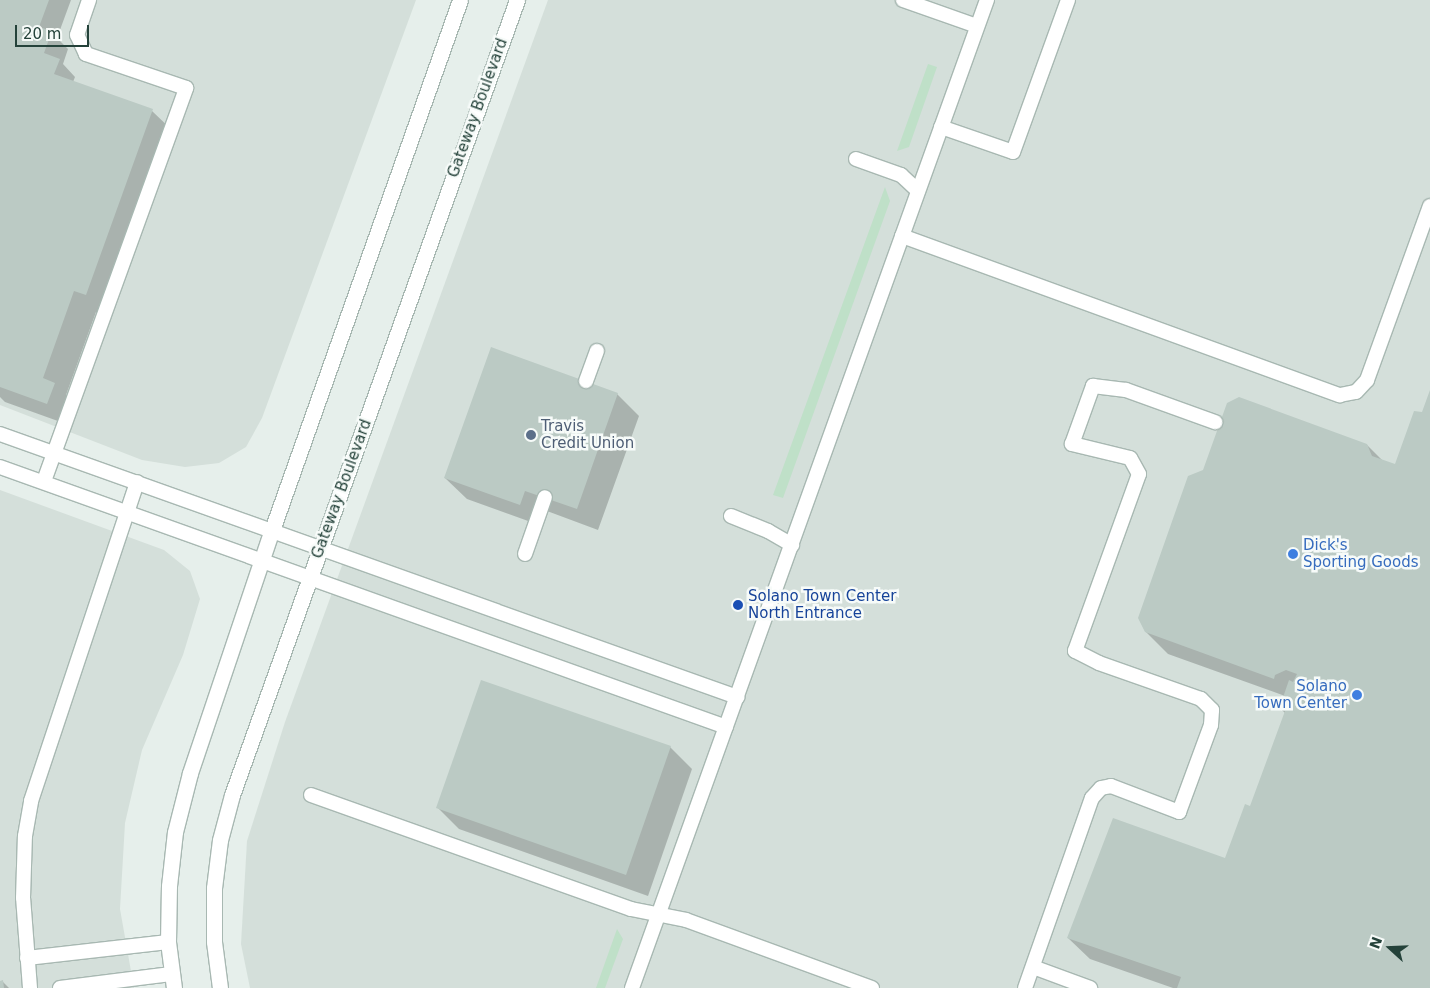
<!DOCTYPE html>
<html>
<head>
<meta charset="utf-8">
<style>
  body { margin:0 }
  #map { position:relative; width:1430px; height:988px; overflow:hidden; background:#e6efeb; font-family:"DejaVu Sans",sans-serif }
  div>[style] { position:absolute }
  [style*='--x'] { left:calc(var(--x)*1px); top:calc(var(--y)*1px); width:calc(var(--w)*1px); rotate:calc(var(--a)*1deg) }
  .built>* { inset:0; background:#d4dfda }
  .green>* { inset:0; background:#bfe0c8 }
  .shadow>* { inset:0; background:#0003 }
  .building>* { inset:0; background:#bbcac4 }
  .roads { filter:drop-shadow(1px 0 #a8b8b2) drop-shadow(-1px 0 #a8b8b2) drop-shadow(0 1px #a8b8b2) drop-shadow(0 -1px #a8b8b2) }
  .service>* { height:14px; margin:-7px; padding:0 7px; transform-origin:7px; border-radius:7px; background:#fff }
  .tertiary>* { height:15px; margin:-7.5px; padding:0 7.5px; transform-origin:7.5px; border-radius:7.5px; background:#fff }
  .dots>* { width:14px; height:14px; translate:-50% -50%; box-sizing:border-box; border:2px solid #f7fbf9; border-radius:50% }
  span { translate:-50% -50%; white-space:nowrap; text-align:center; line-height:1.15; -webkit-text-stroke:5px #f7fbf9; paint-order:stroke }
  .street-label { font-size:15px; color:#24423a }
  .service-label { font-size:15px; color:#4e5e75 }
  .left { translate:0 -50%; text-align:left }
  .shop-label { font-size:15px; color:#366cbe }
  .right { translate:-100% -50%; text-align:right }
  .transit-label { font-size:15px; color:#164399 }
  .north { position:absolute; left:1365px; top:923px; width:50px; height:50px; -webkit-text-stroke:4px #f7fbf9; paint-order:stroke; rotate:290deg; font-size:14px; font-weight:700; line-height:20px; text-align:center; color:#24423a }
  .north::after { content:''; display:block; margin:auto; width:18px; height:22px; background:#24423a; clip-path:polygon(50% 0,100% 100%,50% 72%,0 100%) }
  .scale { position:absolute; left:15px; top:25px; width:74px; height:22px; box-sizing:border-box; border:2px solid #24423a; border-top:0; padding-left:6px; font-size:15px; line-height:18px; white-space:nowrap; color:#24423a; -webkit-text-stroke:4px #f7fbf9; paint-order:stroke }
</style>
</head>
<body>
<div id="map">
  <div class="built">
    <div style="clip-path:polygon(0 0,416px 0,262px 418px,246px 447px,219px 463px,185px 467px,142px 460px,0 405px)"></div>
    <div style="clip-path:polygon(548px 0,1430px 0,1430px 988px,250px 988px,241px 944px,247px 841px,285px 722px)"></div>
    <div style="clip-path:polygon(0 490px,164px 550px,190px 571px,200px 599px,183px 655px,142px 750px,125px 823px,120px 909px,134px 988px,0 988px)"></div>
  </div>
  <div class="green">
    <div style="clip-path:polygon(928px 64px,937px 67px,909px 147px,897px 151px)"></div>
    <div style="clip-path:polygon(885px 187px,890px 201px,783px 498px,773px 495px)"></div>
    <div style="clip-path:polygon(617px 929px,623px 939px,605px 988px,596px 988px)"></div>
  </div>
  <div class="shadow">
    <div style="clip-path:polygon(0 0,71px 0,57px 38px,68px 49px,63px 64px,75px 77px,73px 82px,152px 111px,174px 132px,108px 316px,96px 312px,66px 395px,76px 406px,69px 425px,5px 402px,0 397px)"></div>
    <div style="clip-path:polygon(1430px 393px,1430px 988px,1173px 988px,1090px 959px,1068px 938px,1226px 859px,1251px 808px,1285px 713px,1280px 708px,1285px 696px,1168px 654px,1146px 632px,1367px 445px,1383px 461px,1395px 466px,1423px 413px)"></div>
    <div style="clip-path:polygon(617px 394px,639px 416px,598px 530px,547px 511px,542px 526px,467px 499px,445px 478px)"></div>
    <div style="clip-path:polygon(670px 747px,692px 769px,648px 896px,459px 829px,438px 808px)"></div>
    <div style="clip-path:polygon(0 982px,3px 982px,9px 988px,0 988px)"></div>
  </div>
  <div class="building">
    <div style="clip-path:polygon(0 0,49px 0,39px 27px,52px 31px,44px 53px,60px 59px,54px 74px,153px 109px,86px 295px,74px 291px,43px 378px,55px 383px,47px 404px,0 387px)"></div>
    <div style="clip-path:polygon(491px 347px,618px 393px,577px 509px,525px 491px,520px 505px,444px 478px)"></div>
    <div style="clip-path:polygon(1430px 390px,1430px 988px,1177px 988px,1181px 977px,1067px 938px,1113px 818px,1225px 858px,1245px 804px,1250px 806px,1285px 711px,1279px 709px,1289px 680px,1293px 682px,1297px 674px,1286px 670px,1275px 675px,1274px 679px,1145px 632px,1138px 618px,1188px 476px,1203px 470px,1227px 403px,1239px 397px,1367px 444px,1372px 456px,1395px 464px,1414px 411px,1422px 412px)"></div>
    <div style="clip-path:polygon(481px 680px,671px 746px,626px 875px,436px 808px)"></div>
    <div style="clip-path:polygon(3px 980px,4px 988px,0 988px,0 981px)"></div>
  </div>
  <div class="roads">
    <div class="service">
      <div style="--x:903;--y:0;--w:78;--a:19.4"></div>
      <div style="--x:941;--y:127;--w:76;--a:19.1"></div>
      <div style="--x:1013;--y:152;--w:162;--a:-70.1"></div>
      <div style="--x:856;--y:159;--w:48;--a:19.6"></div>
      <div style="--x:901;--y:175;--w:23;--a:43"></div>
      <div style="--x:902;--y:236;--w:466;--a:20"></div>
      <div style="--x:1340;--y:395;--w:16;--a:-11"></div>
      <div style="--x:1356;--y:392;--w:16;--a:-47"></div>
      <div style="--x:1367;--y:380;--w:185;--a:-70.1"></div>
      <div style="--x:586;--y:381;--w:32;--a:-70"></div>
      <div style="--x:0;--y:434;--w:783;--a:19.64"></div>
      <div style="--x:0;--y:467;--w:771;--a:19.7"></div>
      <div style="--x:44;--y:481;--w:418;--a:-70.1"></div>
      <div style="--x:186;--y:88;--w:106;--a:-161.2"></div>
      <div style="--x:86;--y:54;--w:21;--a:-115"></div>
      <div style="--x:77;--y:35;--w:37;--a:-71"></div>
      <div style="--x:731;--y:516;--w:40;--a:22"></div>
      <div style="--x:768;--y:531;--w:28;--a:30"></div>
      <div style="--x:525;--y:554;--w:60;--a:-70.7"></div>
      <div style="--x:311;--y:795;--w:340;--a:19.6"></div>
      <div style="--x:631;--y:909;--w:56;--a:11.3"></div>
      <div style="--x:686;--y:920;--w:198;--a:20.1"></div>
      <div style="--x:27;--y:958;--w:142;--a:-6.5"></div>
      <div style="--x:1033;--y:967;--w:61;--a:20.2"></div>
      <div style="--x:30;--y:988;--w:90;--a:-94.4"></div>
      <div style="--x:23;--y:898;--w:62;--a:-88.2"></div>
      <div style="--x:25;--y:836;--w:36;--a:-80"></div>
      <div style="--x:31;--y:801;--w:336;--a:-71.6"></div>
      <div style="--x:60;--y:988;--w:112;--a:-7.2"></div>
      <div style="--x:632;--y:988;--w:1050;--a:-70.24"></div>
      <div style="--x:1025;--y:988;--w:201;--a:-70.6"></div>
      <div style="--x:1092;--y:798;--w:13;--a:-48"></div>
      <div style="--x:1101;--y:788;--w:10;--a:-11"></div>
      <div style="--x:1111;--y:786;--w:73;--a:20.9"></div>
      <div style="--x:1179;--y:812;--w:93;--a:-69.8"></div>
      <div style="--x:1211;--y:725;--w:15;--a:-86"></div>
      <div style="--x:1212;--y:710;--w:16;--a:-135"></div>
      <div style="--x:1201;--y:699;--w:108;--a:-160.6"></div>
      <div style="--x:1099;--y:663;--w:27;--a:-153"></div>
      <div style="--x:1075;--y:651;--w:188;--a:-70.1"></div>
      <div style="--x:1139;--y:474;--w:18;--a:-119"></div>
      <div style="--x:1130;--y:458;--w:60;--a:-166.4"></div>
      <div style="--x:1072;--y:444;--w:62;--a:-70.1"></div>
      <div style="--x:1093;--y:386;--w:33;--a:7"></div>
      <div style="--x:1126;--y:390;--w:95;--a:19.8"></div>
    </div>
    <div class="tertiary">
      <div style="--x:174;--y:988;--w:46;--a:-97.4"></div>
      <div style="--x:168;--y:942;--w:56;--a:-89"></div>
      <div style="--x:169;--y:886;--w:54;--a:-83.7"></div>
      <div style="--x:175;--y:832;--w:61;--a:-75.7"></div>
      <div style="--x:190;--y:773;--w:256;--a:-71.4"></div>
      <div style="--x:272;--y:530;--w:562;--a:-70.47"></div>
      <div style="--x:220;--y:988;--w:46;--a:-97.4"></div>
      <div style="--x:214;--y:942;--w:54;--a:-90"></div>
      <div style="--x:214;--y:888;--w:48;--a:-82.9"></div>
      <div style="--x:220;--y:840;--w:47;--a:-75.1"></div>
      <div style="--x:232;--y:795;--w:845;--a:-70.28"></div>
    </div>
  </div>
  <div class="dots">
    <div style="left:531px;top:435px;background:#5c6f8a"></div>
    <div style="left:1293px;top:554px;background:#3f7fe0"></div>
    <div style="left:738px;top:605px;background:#1a4fb4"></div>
    <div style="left:1357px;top:695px;background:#3f7fe0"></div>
  </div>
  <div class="street-label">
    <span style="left:478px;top:108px;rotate:-70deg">Gateway Boulevard</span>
    <span style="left:342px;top:489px;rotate:-70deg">Gateway Boulevard</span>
  </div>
  <div class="service-label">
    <span class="left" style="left:541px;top:435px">Travis<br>Credit Union</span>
  </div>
  <div class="shop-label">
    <span class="left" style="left:1303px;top:554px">Dick's<br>Sporting Goods</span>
    <span class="right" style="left:1347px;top:695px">Solano<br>Town Center</span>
  </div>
  <div class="transit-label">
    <span class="left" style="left:748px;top:605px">Solano Town Center<br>North Entrance</span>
  </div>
  <div class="north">N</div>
  <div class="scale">20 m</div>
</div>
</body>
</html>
